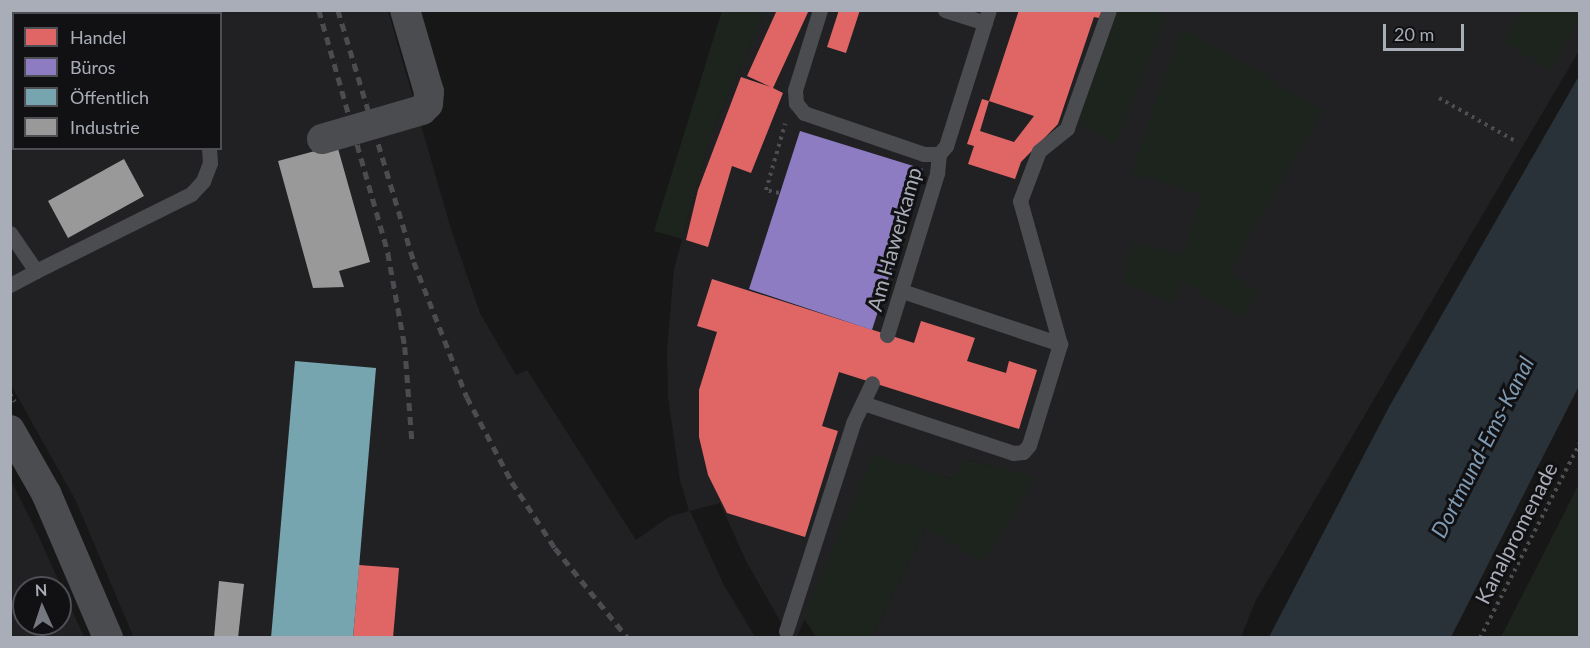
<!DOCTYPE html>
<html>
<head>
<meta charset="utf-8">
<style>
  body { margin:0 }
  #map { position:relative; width:1590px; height:648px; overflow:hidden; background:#171717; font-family:Lato,sans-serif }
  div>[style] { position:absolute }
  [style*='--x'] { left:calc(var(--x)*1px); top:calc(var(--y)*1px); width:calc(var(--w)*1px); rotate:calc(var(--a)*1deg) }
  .built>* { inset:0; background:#212123 }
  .green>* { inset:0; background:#1d241e }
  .water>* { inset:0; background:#2a3239 }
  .shops>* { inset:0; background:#e06666 }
  .offices>* { inset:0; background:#8e7cc3 }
  .public>* { inset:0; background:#76a5af }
  .industry>* { inset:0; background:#999 }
  .path>* { height:4px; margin-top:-2px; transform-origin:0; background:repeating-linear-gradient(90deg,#4d4e52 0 3px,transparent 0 7.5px) }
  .lane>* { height:15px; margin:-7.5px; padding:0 7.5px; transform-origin:7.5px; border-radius:7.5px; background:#4b4c50 }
  .street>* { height:30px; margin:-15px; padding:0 15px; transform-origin:15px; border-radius:15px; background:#4b4c50 }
  .rail>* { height:4.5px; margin-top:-2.25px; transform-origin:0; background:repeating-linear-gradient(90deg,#4b4c4f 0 8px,transparent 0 14px) }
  span { translate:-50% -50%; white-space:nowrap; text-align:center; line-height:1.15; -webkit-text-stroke:6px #111113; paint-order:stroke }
  .street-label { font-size:21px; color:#a8adb8 }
  .water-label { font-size:22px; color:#7f9bb3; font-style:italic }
  .frame { position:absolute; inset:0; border:12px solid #a8adb8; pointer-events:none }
  .legend { position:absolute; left:12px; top:12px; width:210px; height:138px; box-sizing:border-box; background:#111113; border:2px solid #4d4f55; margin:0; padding:8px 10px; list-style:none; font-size:18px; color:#a8adb8 }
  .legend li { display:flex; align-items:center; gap:12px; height:30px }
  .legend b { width:30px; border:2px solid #4d4f55 }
  .north { position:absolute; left:12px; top:576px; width:60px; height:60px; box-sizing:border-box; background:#111113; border:2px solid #4d4f55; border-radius:50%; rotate:357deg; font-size:16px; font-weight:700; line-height:24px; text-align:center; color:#a8adb8 }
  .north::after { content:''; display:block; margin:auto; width:21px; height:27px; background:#757880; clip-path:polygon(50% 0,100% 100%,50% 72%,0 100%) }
  .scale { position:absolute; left:1383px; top:24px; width:81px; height:27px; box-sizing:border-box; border:3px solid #a8adb8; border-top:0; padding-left:8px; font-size:18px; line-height:21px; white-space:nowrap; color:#a8adb8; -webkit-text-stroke:4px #111113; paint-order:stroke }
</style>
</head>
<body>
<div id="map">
  <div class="built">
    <div style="clip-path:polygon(evenodd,1579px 10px,1580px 49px,1256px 600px,1241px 637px,872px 637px,925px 529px,1036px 478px,966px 459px,954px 479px,874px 455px,797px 637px,791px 637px,786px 631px,747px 563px,720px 503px,690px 511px,724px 585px,755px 637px,134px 638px,76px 501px,11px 385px,10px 11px,388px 11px,451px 229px,480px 313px,516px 375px,527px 370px,636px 540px,669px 517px,689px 511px,680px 480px,668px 397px,667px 350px,674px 269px,710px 138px,765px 11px,1579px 10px,14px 14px,220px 14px,220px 148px,14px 148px,14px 14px)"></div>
    <div style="clip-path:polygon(evenodd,10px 478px,38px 535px,84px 637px,11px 637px,10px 478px,24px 588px,60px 588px,60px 624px,24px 624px,24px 588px)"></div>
  </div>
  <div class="green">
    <div style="clip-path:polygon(722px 11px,765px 11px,710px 138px,682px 239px,654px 231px)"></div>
    <div style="clip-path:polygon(1116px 11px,1157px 11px,1167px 16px,1116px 145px,1076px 122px)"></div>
    <div style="clip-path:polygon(1521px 11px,1579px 11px,1579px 20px,1551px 69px,1503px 42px)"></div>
    <div style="clip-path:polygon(1182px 27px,1323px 110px,1229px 272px,1259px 293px,1242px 317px,1181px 281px,1173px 302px,1123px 283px,1132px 243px,1183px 254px,1201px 195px,1131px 173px)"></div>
    <div style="clip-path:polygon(874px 454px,953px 479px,965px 459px,1036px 477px,983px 561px,925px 529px,872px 637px,816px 637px,803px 617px)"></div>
    <div style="clip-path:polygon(1579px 484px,1579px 637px,1501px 637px)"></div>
  </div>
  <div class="water">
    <div style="clip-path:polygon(1579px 76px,1579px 386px,1451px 637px,1269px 637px,1389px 407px)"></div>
  </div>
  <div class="shops">
    <div style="clip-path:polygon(777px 10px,809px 10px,773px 88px,783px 93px,751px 173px,732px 166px,708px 247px,686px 240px,698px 190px,741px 77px,771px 87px,747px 76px)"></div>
    <div style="clip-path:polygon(839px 10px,860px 10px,846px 53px,827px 47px)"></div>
    <div style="clip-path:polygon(evenodd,1019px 10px,1102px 10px,1099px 18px,1094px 17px,1058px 124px,1021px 162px,1015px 179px,968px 164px,974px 146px,967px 144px,982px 99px,989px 101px,1019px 10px,989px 101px,1034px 116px,1014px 142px,980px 131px,989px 101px)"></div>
    <div style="clip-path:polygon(712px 279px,914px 343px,921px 321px,975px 338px,967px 361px,1006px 373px,1009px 361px,1037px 370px,1019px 429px,839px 372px,822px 426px,838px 431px,805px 537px,727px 513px,708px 475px,699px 437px,699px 390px,717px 332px,697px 326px)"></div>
    <div style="clip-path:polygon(359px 565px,399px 568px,393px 638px,353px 638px)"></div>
  </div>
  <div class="offices">
    <div style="clip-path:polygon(10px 10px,116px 10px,118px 14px,14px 14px,10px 37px)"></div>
    <div style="clip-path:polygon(800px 131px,923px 169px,872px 330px,749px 289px)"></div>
  </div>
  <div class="public">
    <div style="clip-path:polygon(295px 361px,376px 368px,353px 638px,271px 638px)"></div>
  </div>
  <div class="industry">
    <div style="clip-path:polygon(337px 145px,370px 262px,339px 271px,344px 287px,313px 288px,278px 161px)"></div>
    <div style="clip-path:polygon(124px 159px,144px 196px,68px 238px,48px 201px)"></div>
    <div style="clip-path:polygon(219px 581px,244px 584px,238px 638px,214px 638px)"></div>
  </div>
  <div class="path">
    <div style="--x:1439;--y:98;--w:90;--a:29.4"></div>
    <div style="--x:779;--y:193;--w:13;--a:-167"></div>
    <div style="--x:766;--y:190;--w:69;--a:-73.9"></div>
    <div style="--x:10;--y:394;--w:9;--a:58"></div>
    <div style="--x:1480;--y:638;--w:219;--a:-62.9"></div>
  </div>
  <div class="lane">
    <div style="--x:194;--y:10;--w:4;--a:90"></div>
    <div style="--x:820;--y:10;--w:84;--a:107.4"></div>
    <div style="--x:795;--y:90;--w:13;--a:86"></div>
    <div style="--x:796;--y:103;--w:13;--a:51"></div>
    <div style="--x:804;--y:113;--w:127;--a:18.9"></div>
    <div style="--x:924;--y:154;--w:15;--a:0"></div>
    <div style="--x:945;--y:10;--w:42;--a:18"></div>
    <div style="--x:10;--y:233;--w:46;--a:55.6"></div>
    <div style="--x:36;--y:271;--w:173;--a:-26.4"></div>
    <div style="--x:191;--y:194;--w:18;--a:-47"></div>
    <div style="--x:203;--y:181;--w:19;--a:-69"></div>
    <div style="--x:210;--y:163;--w:15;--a:-94"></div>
    <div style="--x:10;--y:285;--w:30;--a:-28"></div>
    <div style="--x:902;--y:291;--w:167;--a:18.5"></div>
    <div style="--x:887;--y:335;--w:170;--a:-72.8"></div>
    <div style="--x:937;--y:173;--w:19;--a:-84"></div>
    <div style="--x:939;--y:154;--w:11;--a:-49"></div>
    <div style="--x:946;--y:146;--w:143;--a:-72.5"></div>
    <div style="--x:866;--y:404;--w:155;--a:18.4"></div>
    <div style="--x:1013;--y:453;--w:10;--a:-6"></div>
    <div style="--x:1023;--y:452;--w:9;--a:-49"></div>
    <div style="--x:1029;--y:445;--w:106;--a:-72.9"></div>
    <div style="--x:1060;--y:344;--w:148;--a:-105.6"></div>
    <div style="--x:1020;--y:201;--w:53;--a:-69.2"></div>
    <div style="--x:1039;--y:151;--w:36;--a:-39"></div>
    <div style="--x:1067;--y:128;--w:125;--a:-70.4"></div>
    <div style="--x:786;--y:631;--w:219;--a:-72.1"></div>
    <div style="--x:853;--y:423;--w:44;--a:-64.6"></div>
  </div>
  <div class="street">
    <div style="--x:322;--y:139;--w:104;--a:-16.2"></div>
    <div style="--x:422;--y:110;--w:8;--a:-45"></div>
    <div style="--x:428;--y:104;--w:12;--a:-85"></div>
    <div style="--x:429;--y:92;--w:85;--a:-106.3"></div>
    <div style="--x:10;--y:430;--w:73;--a:60.3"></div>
    <div style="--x:46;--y:493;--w:158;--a:66.8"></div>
  </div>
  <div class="rail">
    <div style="--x:319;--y:10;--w:253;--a:74.1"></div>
    <div style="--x:388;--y:253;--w:96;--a:79.7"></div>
    <div style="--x:405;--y:347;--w:93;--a:85.7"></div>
    <div style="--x:338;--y:10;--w:263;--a:73.2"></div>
    <div style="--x:414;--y:262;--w:145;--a:68.6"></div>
    <div style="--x:467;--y:397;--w:96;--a:62.1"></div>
    <div style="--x:512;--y:482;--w:79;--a:56.9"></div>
    <div style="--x:555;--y:548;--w:116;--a:51"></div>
  </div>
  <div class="street-label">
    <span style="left:894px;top:239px;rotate:-74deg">Am Hawerkamp</span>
    <span style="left:1516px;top:533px;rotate:-63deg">Kanalpromenade</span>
  </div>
  <div class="water-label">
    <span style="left:1482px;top:447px;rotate:-63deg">Dortmund-Ems-Kanal</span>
  </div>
  <div class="frame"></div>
  <ul class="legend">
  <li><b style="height:16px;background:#e06666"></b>Handel</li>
  <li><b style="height:16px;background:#8e7cc3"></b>Büros</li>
  <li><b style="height:16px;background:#76a5af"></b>Öffentlich</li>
  <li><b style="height:16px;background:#999"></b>Industrie</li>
  </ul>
  <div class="north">N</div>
  <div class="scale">20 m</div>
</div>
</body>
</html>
